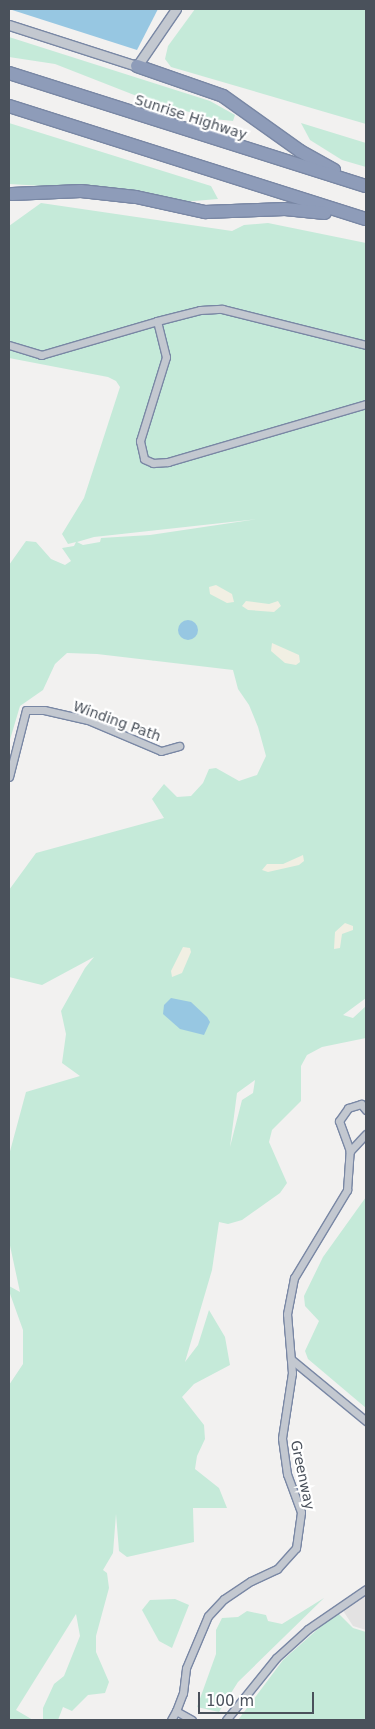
<!DOCTYPE html>
<html>
<head>
<meta charset="utf-8">
<style>
  body { margin:0 }
  #map { position:relative; width:375px; height:1729px; overflow:hidden; background:#f2f1f0; font-family:"DejaVu Sans",sans-serif }
  div>[style] { position:absolute }
  [style*='--x'] { left:calc(var(--x)*1px); top:calc(var(--y)*1px); width:calc(var(--w)*1px); rotate:calc(var(--a)*1deg) }
  .education>* { inset:0; background:#e3e2e2 }
  .green>* { inset:0; background:#c5ead9 }
  .sand>* { inset:0; background:#f1efe3 }
  .water>* { inset:0; background:#97c7e2 }
  .round { border-radius:50% }
  .roads { filter:drop-shadow(1px 0 #7987a4) drop-shadow(-1px 0 #7987a4) drop-shadow(0 1px #7987a4) drop-shadow(0 -1px #7987a4) }
  .minor>* { height:7px; margin:-3.5px; padding:0 3.5px; transform-origin:3.5px; border-radius:3.5px; background:#c3c8d0 }
  .tertiary>* { height:9px; margin:-4.5px; padding:0 4.5px; transform-origin:4.5px; border-radius:4.5px; background:#c3c8d0 }
  .motorway>* { height:12px; margin:-6px; padding:0 6px; transform-origin:6px; border-radius:6px; background:#8e9cb9 }
  span { translate:-50% -50%; white-space:nowrap; text-align:center; line-height:1.15; -webkit-text-stroke:4.5px #fff; paint-order:stroke }
  .street-label { font-size:14px; color:#4a515b }
  .frame { position:absolute; inset:0; border:10px solid #4a515b; pointer-events:none }
  .scale { position:absolute; left:198px; top:1692px; width:116px; height:22px; box-sizing:border-box; border:2px solid #4a515b; border-top:0; padding-left:6px; font-size:15px; line-height:18px; white-space:nowrap; color:#4a515b; -webkit-text-stroke:4px #fff; paint-order:stroke }
</style>
</head>
<body>
<div id="map">
  <div class="education">
    <div style="clip-path:polygon(366px 1592px,366px 1630px,353px 1626px,342px 1609px)"></div>
  </div>
  <div class="green">
    <div style="clip-path:polygon(195px 9px,366px 9px,366px 124px,171px 67px,165px 59px,168px 46px)"></div>
    <div style="clip-path:polygon(9px 37px,210px 101px,235px 115px,233px 121px,214px 119px,147px 100px,55px 64px,9px 57px)"></div>
    <div style="clip-path:polygon(9px 123px,211px 186px,218px 199px,182px 202px,146px 192px,9px 184px)"></div>
    <div style="clip-path:polygon(301px 123px,366px 143px,366px 167px,342px 160px,310px 140px)"></div>
    <div style="clip-path:polygon(evenodd,41px 203px,232px 231px,244px 225px,268px 223px,366px 243px,366px 998px,343px 1015px,353px 1018px,366px 1006px,366px 1038px,322px 1047px,307px 1055px,301px 1066px,301px 1101px,272px 1130px,269px 1142px,287px 1183px,280px 1193px,242px 1220px,228px 1224px,219px 1222px,212px 1270px,185px 1362px,198px 1345px,209px 1310px,225px 1337px,230px 1365px,194px 1384px,182px 1397px,204px 1425px,205px 1439px,197px 1456px,195px 1469px,219px 1488px,227px 1508px,193px 1508px,194px 1542px,127px 1557px,119px 1551px,116px 1514px,113px 1553px,103px 1570px,107px 1573px,109px 1588px,96px 1636px,96px 1652px,109px 1682px,105px 1693px,88px 1695px,72px 1711px,63px 1707px,58px 1720px,43px 1720px,43px 1708px,54px 1684px,64px 1676px,80px 1636px,76px 1614px,16px 1710px,33px 1720px,9px 1720px,9px 1385px,23px 1364px,23px 1330px,9px 1291px,9px 1286px,20px 1292px,9px 1241px,9px 1155px,26px 1092px,80px 1076px,62px 1063px,66px 1034px,61px 1011px,85px 968px,94px 957px,42px 985px,9px 977px,9px 890px,36px 853px,164px 818px,152px 799px,164px 784px,177px 797px,191px 796px,203px 783px,209px 769px,216px 768px,239px 781px,257px 775px,266px 756px,258px 727px,249px 705px,238px 689px,233px 670px,97px 654px,67px 653px,55px 664px,43px 690px,20px 706px,9px 743px,9px 565px,26px 541px,36px 542px,51px 559px,65px 565px,71px 561px,62px 548px,74px 546px,76px 542px,68px 544px,62px 534px,84px 498px,120px 387px,116px 381px,108px 377px,9px 358px,9px 226px,41px 203px,258px 519px,150px 535px,101px 538px,100px 542px,83px 545px,77px 542px,94px 537px,258px 519px,41px 203px,255px 1080px,253px 1093px,242px 1100px,230px 1147px,237px 1093px,255px 1080px)"></div>
    <div style="clip-path:polygon(366px 1197px,366px 1408px,308px 1359px,305px 1351px,319px 1321px,305px 1306px,304px 1296px,323px 1257px)"></div>
    <div style="clip-path:polygon(324px 1598px,238px 1682px,219px 1712px,197px 1707px,216px 1654px,216px 1630px,222px 1618px,238px 1617px,247px 1611px,266px 1615px,268px 1621px,282px 1624px)"></div>
    <div style="clip-path:polygon(175px 1599px,189px 1605px,172px 1648px,159px 1641px,142px 1610px,150px 1600px)"></div>
    <div style="clip-path:polygon(337px 1612px,353px 1628px,366px 1632px,366px 1720px,238px 1720px,283px 1660px)"></div>
  </div>
  <div class="sand">
    <div style="clip-path:polygon(216px 585px,232px 594px,234px 602px,227px 603px,210px 594px,209px 587px)"></div>
    <div style="clip-path:polygon(246px 601px,269px 604px,278px 601px,281px 606px,274px 612px,248px 610px,242px 606px)"></div>
    <div style="clip-path:polygon(272px 643px,299px 655px,300px 662px,296px 665px,285px 663px,271px 651px)"></div>
    <div style="clip-path:polygon(303px 855px,304px 861px,299px 865px,268px 872px,262px 870px,267px 864px,283px 864px)"></div>
    <div style="clip-path:polygon(345px 923px,353px 926px,353px 930px,342px 934px,340px 948px,334px 949px,335px 932px)"></div>
    <div style="clip-path:polygon(183px 947px,190px 948px,191px 952px,182px 973px,172px 977px,171px 971px)"></div>
  </div>
  <div class="water">
    <div style="clip-path:polygon(9px 9px,158px 9px,137px 50px)"></div>
    <div class="round" style="left:178px;top:620px;width:20px;height:20px"></div>
    <div style="clip-path:polygon(171px 998px,191px 1002px,207px 1017px,210px 1022px,204px 1035px,180px 1029px,163px 1014px,164px 1005px)"></div>
  </div>
  <div class="roads">
    <div class="minor">
      <div style="--x:157;--y:321;--w:37;--a:76"></div>
      <div style="--x:166;--y:357;--w:88;--a:107.2"></div>
      <div style="--x:140;--y:441;--w:18;--a:77"></div>
      <div style="--x:144;--y:459;--w:10;--a:24"></div>
      <div style="--x:153;--y:463;--w:15;--a:-4"></div>
      <div style="--x:168;--y:462;--w:206;--a:-16.3"></div>
      <div style="--x:9;--y:345;--w:34;--a:17"></div>
      <div style="--x:41;--y:355;--w:121;--a:-16.3"></div>
      <div style="--x:157;--y:321;--w:44;--a:-14.3"></div>
      <div style="--x:200;--y:310;--w:22;--a:-3"></div>
      <div style="--x:222;--y:309;--w:148;--a:14"></div>
      <div style="--x:9;--y:777;--w:69;--a:-75.8"></div>
      <div style="--x:26;--y:710;--w:18;--a:0"></div>
      <div style="--x:44;--y:710;--w:45;--a:12.8"></div>
      <div style="--x:88;--y:720;--w:79;--a:23"></div>
      <div style="--x:161;--y:751;--w:19;--a:-16"></div>
      <div style="--x:350;--y:1151;--w:23;--a:-47"></div>
      <div style="--x:292;--y:1360;--w:96;--a:39.5"></div>
      <div style="--x:176;--y:1711;--w:19;--a:-69"></div>
      <div style="--x:183;--y:1693;--w:25;--a:-83"></div>
      <div style="--x:186;--y:1668;--w:56;--a:-67.1"></div>
      <div style="--x:208;--y:1616;--w:23;--a:-47"></div>
      <div style="--x:224;--y:1599;--w:32;--a:-34"></div>
      <div style="--x:251;--y:1581;--w:29;--a:-25"></div>
      <div style="--x:277;--y:1569;--w:28;--a:-48"></div>
      <div style="--x:296;--y:1548;--w:36;--a:-82"></div>
      <div style="--x:301;--y:1512;--w:40;--a:-110.2"></div>
      <div style="--x:287;--y:1474;--w:36;--a:-98"></div>
      <div style="--x:282;--y:1438;--w:66;--a:-81.3"></div>
      <div style="--x:292;--y:1373;--w:59;--a:-94.8"></div>
      <div style="--x:287;--y:1314;--w:37;--a:-79"></div>
      <div style="--x:294;--y:1278;--w:103;--a:-58.9"></div>
      <div style="--x:347;--y:1190;--w:39;--a:-86"></div>
      <div style="--x:350;--y:1151;--w:32;--a:-110"></div>
      <div style="--x:339;--y:1121;--w:16;--a:-55"></div>
      <div style="--x:348;--y:1108;--w:14;--a:-17"></div>
      <div style="--x:361;--y:1104;--w:8;--a:50"></div>
      <div style="--x:171;--y:1720;--w:10;--a:-61"></div>
      <div style="--x:176;--y:1711;--w:18;--a:29"></div>
      <div style="--x:226;--y:1720;--w:80;--a:-51.1"></div>
      <div style="--x:276;--y:1658;--w:43;--a:-42.2"></div>
      <div style="--x:308;--y:1629;--w:70;--a:-34.6"></div>
    </div>
    <div class="tertiary">
      <div style="--x:9;--y:25;--w:134;--a:17.8"></div>
      <div style="--x:137;--y:66;--w:69;--a:-55.6"></div>
    </div>
    <div class="motorway">
      <div style="--x:137;--y:66;--w:91;--a:19.2"></div>
      <div style="--x:223;--y:96;--w:95;--a:35.5"></div>
      <div style="--x:300;--y:151;--w:39;--a:29"></div>
      <div style="--x:9;--y:73;--w:374;--a:17.6"></div>
      <div style="--x:9;--y:106;--w:374;--a:17.6"></div>
      <div style="--x:12;--y:194;--w:69;--a:-2.5"></div>
      <div style="--x:81;--y:191;--w:55;--a:6.2"></div>
      <div style="--x:136;--y:197;--w:71;--a:12.3"></div>
      <div style="--x:205;--y:212;--w:80;--a:-2.1"></div>
      <div style="--x:285;--y:209;--w:40;--a:5.7"></div>
    </div>
  </div>
  <div class="street-label">
    <span style="left:191px;top:117px;rotate:18deg">Sunrise Highway</span>
    <span style="left:117px;top:721px;rotate:20deg">Winding Path</span>
    <span style="left:303px;top:1475px;rotate:78deg">Greenway</span>
  </div>
  <div class="frame"></div>
  <div class="scale">100 m</div>
</div>
</body>
</html>
